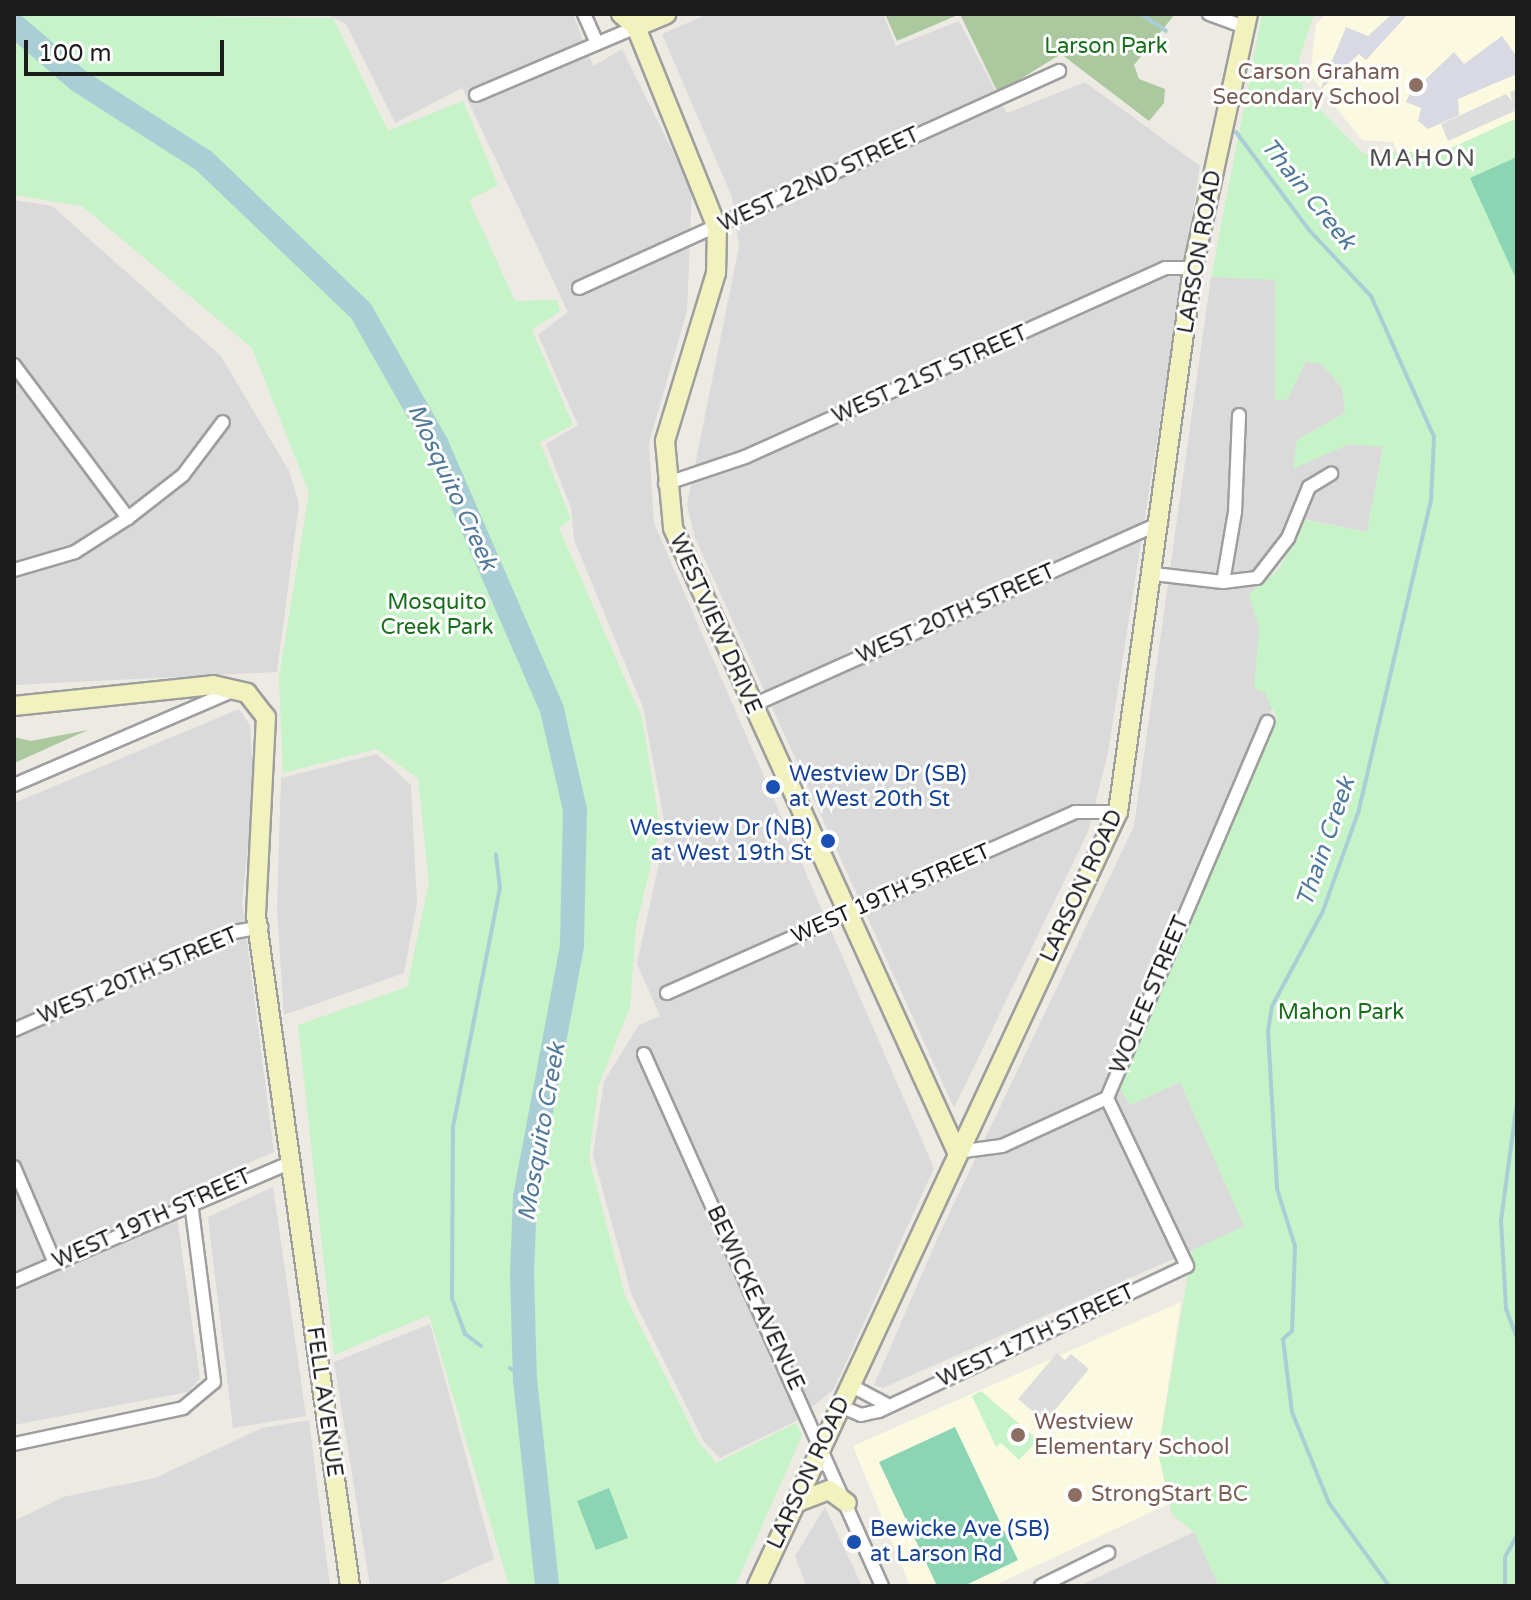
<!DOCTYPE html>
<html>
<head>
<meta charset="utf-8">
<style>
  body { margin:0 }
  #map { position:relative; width:1531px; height:1600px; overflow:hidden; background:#edeae4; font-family:"Varela Round",sans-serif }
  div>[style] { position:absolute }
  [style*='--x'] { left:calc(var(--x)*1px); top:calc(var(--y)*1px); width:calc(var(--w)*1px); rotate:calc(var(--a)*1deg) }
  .residential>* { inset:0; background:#dbdada }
  .education>* { inset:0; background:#fbfae0 }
  .forest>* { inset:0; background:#acc89e }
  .park>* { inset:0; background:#c6f3c7 }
  .pitch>* { inset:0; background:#8bd4b4 }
  .parking>* { inset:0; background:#ddd }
  .plaza>* { inset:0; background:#d9d9e3 }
  .stream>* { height:4px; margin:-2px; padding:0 2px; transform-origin:2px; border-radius:2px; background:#aaced6 }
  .river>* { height:24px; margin:-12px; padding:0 12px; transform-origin:12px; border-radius:12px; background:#aaced6 }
  .roads { filter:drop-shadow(2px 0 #9e9e9e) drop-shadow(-2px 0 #9e9e9e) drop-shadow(0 2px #9e9e9e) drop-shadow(0 -2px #9e9e9e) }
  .street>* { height:12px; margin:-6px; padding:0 6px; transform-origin:6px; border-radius:6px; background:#fff }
  .secondary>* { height:18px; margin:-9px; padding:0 9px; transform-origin:9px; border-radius:9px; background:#f1f2be }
  .dots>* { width:22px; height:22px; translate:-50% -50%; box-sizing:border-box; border:4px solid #fff; border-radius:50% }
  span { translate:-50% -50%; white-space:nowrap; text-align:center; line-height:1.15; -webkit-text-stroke:6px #fff; paint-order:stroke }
  .park-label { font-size:22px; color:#186f1b }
  .education-label { font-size:22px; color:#785e54 }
  .right { translate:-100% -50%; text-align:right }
  .left { translate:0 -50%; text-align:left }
  .street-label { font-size:22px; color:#1d1d1d }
  .transit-label { font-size:22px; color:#164399 }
  .neighbourhood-label { font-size:24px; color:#505050; letter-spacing:2px }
  .water-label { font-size:24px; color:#527a9b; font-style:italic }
  .frame { position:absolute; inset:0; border:16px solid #1d1d1d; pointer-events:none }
  .scale { position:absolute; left:24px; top:40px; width:200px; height:36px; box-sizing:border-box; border:4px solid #1d1d1d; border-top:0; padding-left:10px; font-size:24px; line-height:28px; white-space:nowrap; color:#1d1d1d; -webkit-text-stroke:6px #fff; paint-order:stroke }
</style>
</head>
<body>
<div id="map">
  <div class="residential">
    <div style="clip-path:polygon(327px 14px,573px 14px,593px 66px,622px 49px,692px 190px,687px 311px,649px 443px,654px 523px,934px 1168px,834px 1389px,794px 1422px,720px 1458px,704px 1442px,632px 1296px,593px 1155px,604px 1081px,639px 1025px,660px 1016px,637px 964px,666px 831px,643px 707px,574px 540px,571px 508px,546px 444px,578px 425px,538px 335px,568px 312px,462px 88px,395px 123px,346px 24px)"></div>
    <div style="clip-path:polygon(708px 14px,883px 14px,896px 46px,959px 21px,1007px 113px,1085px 82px,1200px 166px,1108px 753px,1088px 832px,954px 1108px,695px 538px,687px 505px,739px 246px,732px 197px,662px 34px)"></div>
    <div style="clip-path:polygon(14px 200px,52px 206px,221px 356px,289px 471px,299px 504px,277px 672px,14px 685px)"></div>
    <div style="clip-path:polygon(1211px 277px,1275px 279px,1275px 400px,1287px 399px,1306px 361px,1322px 364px,1342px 388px,1345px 413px,1297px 440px,1294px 468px,1349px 444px,1383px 446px,1367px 532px,1293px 517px,1278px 544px,1265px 577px,1274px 705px,1235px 776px,1109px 1071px,1130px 1105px,1180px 1082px,1245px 1227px,883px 1388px,874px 1385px,938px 1237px,1134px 826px)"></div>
    <div style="clip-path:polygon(239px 709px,250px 725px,254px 788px,242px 902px,274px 1152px,174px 1196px,200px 1378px,188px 1392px,14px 1425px,14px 803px)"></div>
    <div style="clip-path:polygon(377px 754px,411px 785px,417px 904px,404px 973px,284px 1015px,277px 909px,281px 778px)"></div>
    <div style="clip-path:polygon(273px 1187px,306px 1416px,233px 1428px,208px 1217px)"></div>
    <div style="clip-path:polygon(430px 1324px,494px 1559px,435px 1586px,370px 1586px,334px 1362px)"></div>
    <div style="clip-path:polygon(309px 1420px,330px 1586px,14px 1586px,14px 1521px,63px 1497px,155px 1478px,262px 1428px)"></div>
    <div style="clip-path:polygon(825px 1507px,862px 1586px,806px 1586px,795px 1556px)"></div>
    <div style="clip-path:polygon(1194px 1532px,1219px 1586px,1079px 1586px)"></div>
  </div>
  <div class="education">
    <div style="clip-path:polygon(1326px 14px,1517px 14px,1517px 118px,1447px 150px,1398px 153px,1393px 142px,1362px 140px,1310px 75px,1316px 24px)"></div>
    <div style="clip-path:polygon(1181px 1302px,1158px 1452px,1171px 1503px,993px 1586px,910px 1586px,853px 1446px)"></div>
  </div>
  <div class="forest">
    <div style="clip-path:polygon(885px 14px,960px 14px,897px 41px)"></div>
    <div style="clip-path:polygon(960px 14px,1175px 14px,1134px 65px,1139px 79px,1165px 89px,1164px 103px,1149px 121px,1061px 54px,998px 93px)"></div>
    <div style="clip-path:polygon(88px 730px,21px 760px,14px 763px,14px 737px,31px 741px)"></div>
  </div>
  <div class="park">
    <div style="clip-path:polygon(14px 14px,333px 18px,388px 131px,463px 101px,498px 185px,469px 200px,515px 301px,557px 300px,560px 311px,532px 330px,573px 425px,540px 442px,571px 519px,559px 528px,642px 718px,660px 828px,636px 926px,630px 1007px,598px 1087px,589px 1158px,625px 1296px,698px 1441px,716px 1463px,796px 1423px,802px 1436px,735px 1586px,509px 1586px,429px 1315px,334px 1355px,298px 1025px,407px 987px,429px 882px,418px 778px,376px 749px,283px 773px,279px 677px,309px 493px,252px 348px,82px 206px,14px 195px)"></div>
    <div style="clip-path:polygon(1262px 14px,1314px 14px,1299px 59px,1303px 92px,1364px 154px,1447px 150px,1517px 118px,1517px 1586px,1219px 1586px,1194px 1532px,1172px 1515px,1158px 1452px,1192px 1250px,1244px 1226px,1180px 1082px,1130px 1105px,1118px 1086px,1277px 719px,1265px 693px,1254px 688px,1259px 629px,1249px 594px,1279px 569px,1305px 520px,1367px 532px,1383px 447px,1349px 444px,1293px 469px,1297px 440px,1345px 413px,1342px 388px,1322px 364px,1306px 361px,1287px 399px,1275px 400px,1275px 280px,1211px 277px)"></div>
    <div style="clip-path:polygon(981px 1391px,1038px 1440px,1019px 1460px,1001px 1443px,996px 1447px,972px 1396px)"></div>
  </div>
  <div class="pitch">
    <div style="clip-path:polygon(1517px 157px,1517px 281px,1470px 178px)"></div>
    <div style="clip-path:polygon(955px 1427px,1018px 1560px,964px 1586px,937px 1586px,879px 1462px)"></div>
    <div style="clip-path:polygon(609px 1488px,628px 1538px,596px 1550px,577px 1501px)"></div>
  </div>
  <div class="parking">
    <div style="clip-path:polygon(1517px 89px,1517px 110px,1448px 141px,1441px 124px,1506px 94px,1512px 101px,1510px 92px)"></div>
    <div style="clip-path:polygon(1057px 1353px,1065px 1360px,1071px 1354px,1089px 1369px,1045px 1422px,1018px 1399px)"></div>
  </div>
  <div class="plaza">
    <div style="clip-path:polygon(1392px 14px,1408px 14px,1366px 60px,1359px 54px,1320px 90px,1346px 27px,1368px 36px)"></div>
    <div style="clip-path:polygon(1502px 36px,1517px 57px,1517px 74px,1458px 99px,1459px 115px,1428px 129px,1418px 121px,1421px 108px,1406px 102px,1409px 95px,1454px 52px,1464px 64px)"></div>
  </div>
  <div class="stream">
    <div style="--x:1141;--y:14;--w:30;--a:34"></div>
    <div style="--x:1236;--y:132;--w:122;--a:53.3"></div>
    <div style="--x:1309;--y:230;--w:91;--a:46.8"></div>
    <div style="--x:1371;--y:296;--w:154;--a:65.9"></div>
    <div style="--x:1434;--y:437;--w:63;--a:92.7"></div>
    <div style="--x:1431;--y:500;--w:321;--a:103.1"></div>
    <div style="--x:1358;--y:813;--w:104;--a:109.7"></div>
    <div style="--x:1323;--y:911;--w:108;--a:118.2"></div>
    <div style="--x:1272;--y:1006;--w:25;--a:99"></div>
    <div style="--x:1268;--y:1031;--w:158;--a:86.7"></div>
    <div style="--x:1277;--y:1189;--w:60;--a:72.5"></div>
    <div style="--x:1295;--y:1246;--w:85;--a:92"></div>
    <div style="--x:1292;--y:1331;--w:12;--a:138"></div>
    <div style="--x:1283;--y:1339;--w:74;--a:83"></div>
    <div style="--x:1292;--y:1412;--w:98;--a:67.9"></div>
    <div style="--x:1329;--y:1503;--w:102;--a:54.1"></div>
    <div style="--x:1517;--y:1102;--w:120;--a:97.7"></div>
    <div style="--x:1501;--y:1221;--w:88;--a:86.7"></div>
    <div style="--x:1506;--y:1309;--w:31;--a:69"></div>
    <div style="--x:481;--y:1346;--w:20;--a:-143"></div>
    <div style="--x:465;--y:1334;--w:37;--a:-110"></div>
    <div style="--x:452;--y:1299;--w:172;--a:-89.7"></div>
    <div style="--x:453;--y:1127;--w:244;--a:-78.9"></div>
    <div style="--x:500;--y:888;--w:34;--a:-97"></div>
    <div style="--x:510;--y:1368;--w:19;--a:36"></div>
    <div style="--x:1505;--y:1586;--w:29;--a:-90"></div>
    <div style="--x:1505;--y:1557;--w:25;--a:-61"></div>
  </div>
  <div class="river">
    <div style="--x:14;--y:25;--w:86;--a:40.7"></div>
    <div style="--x:79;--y:81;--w:148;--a:32.6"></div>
    <div style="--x:204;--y:161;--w:217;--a:43.7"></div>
    <div style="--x:361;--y:311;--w:154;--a:60.4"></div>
    <div style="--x:437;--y:445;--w:289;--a:66.5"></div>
    <div style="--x:552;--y:710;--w:103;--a:77"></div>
    <div style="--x:575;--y:810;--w:136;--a:91.3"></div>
    <div style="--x:572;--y:946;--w:254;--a:100.6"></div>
    <div style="--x:525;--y:1196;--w:78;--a:92.2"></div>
    <div style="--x:522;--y:1274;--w:105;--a:88.4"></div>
    <div style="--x:525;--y:1379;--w:208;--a:83.9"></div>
  </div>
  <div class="roads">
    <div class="street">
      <div style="--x:584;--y:14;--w:32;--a:66"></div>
      <div style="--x:1209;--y:14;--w:38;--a:20"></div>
      <div style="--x:476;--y:95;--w:174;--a:-23"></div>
      <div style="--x:579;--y:288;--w:527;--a:-24.33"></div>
      <div style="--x:14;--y:365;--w:191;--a:53.3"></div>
      <div style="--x:665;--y:484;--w:84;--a:-18.6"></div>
      <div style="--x:745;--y:457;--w:461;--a:-24.2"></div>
      <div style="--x:1165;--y:268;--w:28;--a:0"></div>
      <div style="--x:14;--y:570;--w:64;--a:-16.4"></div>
      <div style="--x:75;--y:552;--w:63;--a:-32.7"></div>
      <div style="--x:128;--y:518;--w:70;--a:-38"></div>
      <div style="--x:183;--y:475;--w:66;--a:-53"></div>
      <div style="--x:1154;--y:574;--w:69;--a:6.6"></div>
      <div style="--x:1223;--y:582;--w:34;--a:-7"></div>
      <div style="--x:1257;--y:578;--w:51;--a:-52.2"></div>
      <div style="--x:1288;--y:538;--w:55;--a:-67.6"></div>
      <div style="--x:1309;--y:487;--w:26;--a:-31"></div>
      <div style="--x:1223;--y:582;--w:71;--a:-80.3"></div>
      <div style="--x:1235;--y:512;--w:97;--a:-87.6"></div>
      <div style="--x:751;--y:706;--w:449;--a:-24.1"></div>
      <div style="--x:14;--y:785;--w:241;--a:-23.3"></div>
      <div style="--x:667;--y:993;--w:446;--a:-23.9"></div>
      <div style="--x:1075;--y:812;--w:43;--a:0"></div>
      <div style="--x:14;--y:1030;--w:241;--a:-24"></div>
      <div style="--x:234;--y:932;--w:28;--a:-10"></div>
      <div style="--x:644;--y:1054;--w:583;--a:65.9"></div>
      <div style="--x:957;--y:1152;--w:45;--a:-7.6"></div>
      <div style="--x:1002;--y:1146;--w:115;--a:-24.6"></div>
      <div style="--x:14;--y:1167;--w:104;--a:66.9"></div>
      <div style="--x:14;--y:1281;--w:302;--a:-23.2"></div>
      <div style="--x:850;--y:1385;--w:40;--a:28"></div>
      <div style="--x:840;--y:1406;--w:23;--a:23"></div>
      <div style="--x:861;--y:1415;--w:18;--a:-13"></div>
      <div style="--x:879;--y:1411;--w:340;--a:-25.2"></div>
      <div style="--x:1187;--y:1266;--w:186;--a:-115.5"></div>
      <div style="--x:1107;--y:1098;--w:409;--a:-66.9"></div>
      <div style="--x:14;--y:1444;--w:173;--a:-12"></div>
      <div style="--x:183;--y:1408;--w:40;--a:-40"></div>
      <div style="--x:214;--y:1382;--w:181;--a:-97.3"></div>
      <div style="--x:1041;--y:1586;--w:75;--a:-26.2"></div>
    </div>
    <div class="secondary">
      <div style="--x:621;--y:14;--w:20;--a:41"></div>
      <div style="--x:637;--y:14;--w:13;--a:94"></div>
      <div style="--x:636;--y:27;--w:216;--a:68"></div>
      <div style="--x:717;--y:227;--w:46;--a:91.2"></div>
      <div style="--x:716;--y:273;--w:176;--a:106.9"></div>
      <div style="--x:665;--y:441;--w:87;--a:84.7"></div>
      <div style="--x:673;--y:528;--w:686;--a:65.53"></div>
      <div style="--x:636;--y:27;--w:33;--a:-23"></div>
      <div style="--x:14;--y:706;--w:200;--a:-6"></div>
      <div style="--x:213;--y:685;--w:35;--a:13"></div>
      <div style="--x:247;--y:693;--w:31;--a:52"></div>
      <div style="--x:266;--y:717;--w:199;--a:92.9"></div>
      <div style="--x:256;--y:916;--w:677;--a:82.01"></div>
      <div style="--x:795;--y:1503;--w:36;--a:-21"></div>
      <div style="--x:829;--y:1490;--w:22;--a:36"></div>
      <div style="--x:757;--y:1586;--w:854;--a:-65"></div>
      <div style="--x:1118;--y:812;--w:549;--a:-82.15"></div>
      <div style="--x:1193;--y:268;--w:260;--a:-77.8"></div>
    </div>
  </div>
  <div class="dots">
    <div style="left:1416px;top:85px;background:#8d6e63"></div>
    <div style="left:773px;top:787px;background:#1a4fb4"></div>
    <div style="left:828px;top:841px;background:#1a4fb4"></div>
    <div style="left:1018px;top:1435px;background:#8d6e63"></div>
    <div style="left:1075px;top:1495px;background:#8d6e63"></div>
    <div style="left:854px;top:1542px;background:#1a4fb4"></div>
  </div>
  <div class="park-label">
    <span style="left:1106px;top:47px">Larson Park</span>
    <span style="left:437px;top:615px">Mosquito<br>Creek Park</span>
    <span style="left:1341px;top:1013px">Mahon Park</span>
  </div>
  <div class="education-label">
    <span class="right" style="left:1400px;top:85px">Carson Graham<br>Secondary School</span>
    <span class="left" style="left:1034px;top:1435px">Westview<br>Elementary School</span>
    <span class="left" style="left:1091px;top:1495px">StrongStart BC</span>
  </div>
  <div class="street-label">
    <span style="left:819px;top:180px;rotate:-25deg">WEST 22ND STREET</span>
    <span style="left:1200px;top:252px;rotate:-80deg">LARSON ROAD</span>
    <span style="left:930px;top:375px;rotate:-24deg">WEST 21ST STREET</span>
    <span style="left:956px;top:614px;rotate:-24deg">WEST 20TH STREET</span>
    <span style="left:715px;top:624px;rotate:66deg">WESTVIEW DRIVE</span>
    <span style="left:1082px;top:886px;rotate:-65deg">LARSON ROAD</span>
    <span style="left:891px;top:894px;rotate:-24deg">WEST 19TH STREET</span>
    <span style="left:138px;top:976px;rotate:-23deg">WEST 20TH STREET</span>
    <span style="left:1150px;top:995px;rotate:-67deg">WOLFE STREET</span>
    <span style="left:152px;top:1219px;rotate:-24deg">WEST 19TH STREET</span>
    <span style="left:755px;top:1298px;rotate:65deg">BEWICKE AVENUE</span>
    <span style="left:1036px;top:1336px;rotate:-25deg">WEST 17TH STREET</span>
    <span style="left:324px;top:1402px;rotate:82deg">FELL AVENUE</span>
    <span style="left:809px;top:1473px;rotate:-65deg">LARSON ROAD</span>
  </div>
  <div class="transit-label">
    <span class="left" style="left:789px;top:787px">Westview Dr (SB)<br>at West 20th St</span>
    <span class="right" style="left:812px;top:841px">Westview Dr (NB)<br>at West 19th St</span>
    <span class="left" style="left:870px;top:1542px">Bewicke Ave (SB)<br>at Larson Rd</span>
  </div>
  <div class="neighbourhood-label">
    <span style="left:1423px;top:159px">MAHON</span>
  </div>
  <div class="water-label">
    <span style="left:1308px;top:194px;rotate:51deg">Thain Creek</span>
    <span style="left:452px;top:487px;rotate:65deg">Mosquito Creek</span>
    <span style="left:1326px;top:842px;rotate:-71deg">Thain Creek</span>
    <span style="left:542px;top:1132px;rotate:-80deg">Mosquito Creek</span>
  </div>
  <div class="frame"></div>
  <div class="scale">100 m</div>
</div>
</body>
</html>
